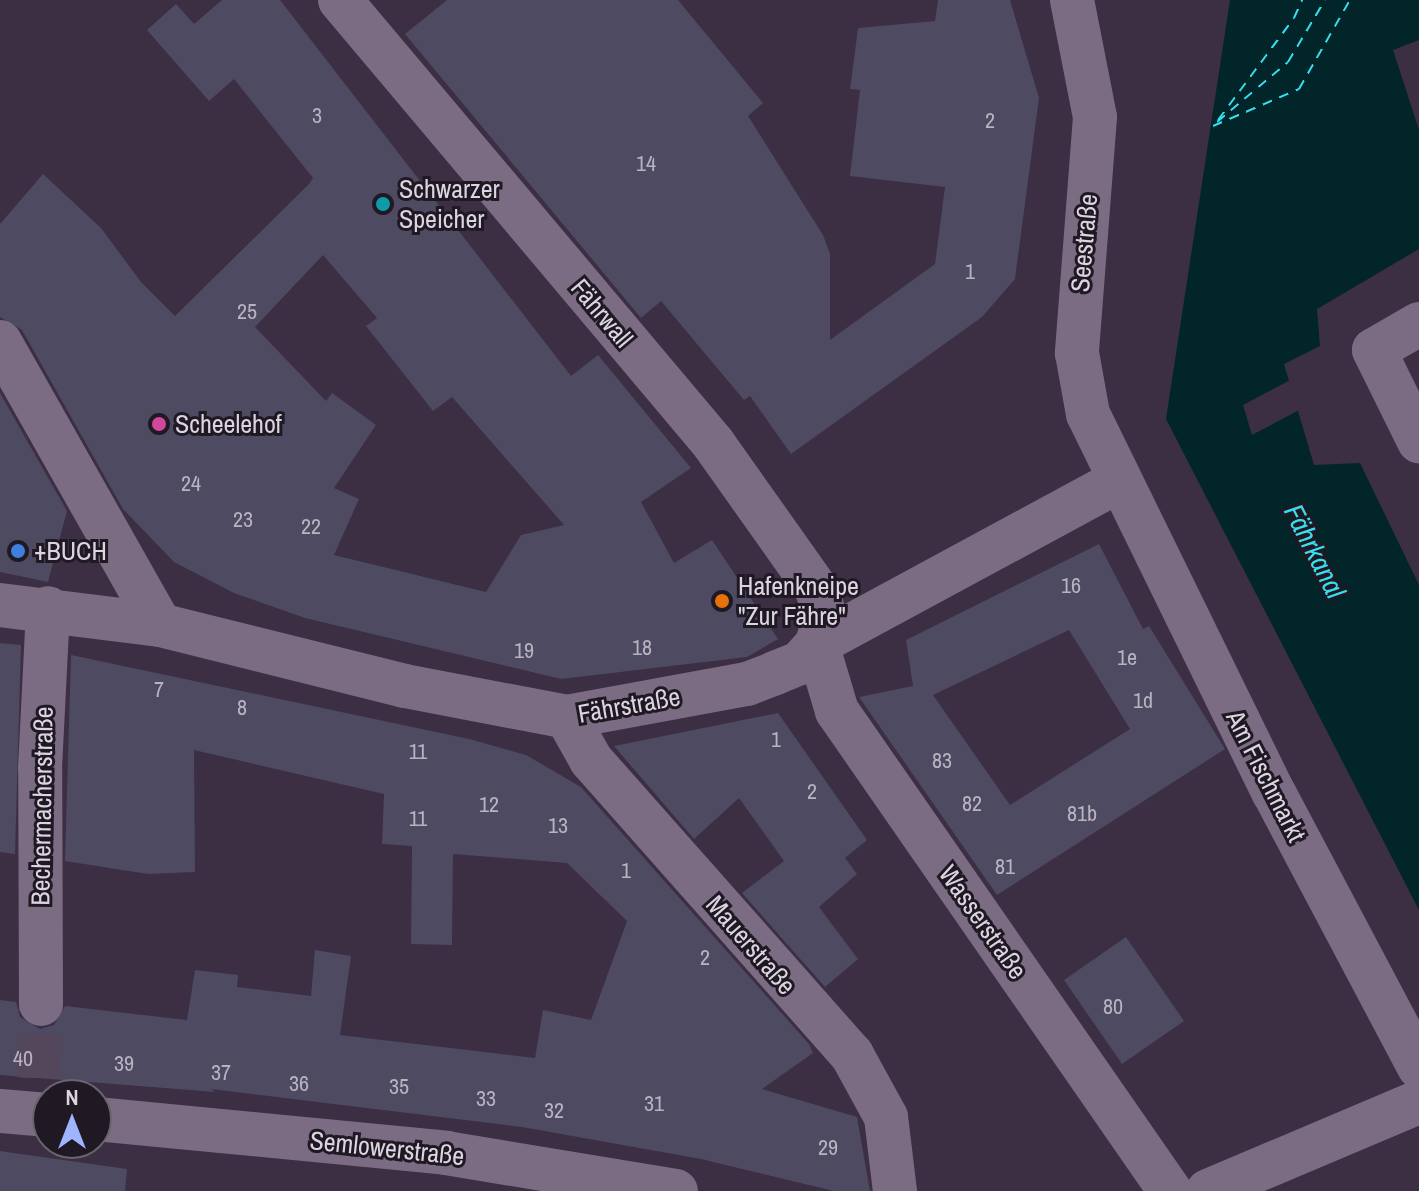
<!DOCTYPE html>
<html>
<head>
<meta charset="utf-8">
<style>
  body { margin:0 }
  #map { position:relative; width:1419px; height:1191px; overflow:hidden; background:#3c2e43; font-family:"Archivo Narrow",sans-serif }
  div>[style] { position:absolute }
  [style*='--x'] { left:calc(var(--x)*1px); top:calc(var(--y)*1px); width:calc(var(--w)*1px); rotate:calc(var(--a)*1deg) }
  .water>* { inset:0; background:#012529 }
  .pier>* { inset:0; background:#3c2e43 }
  .ferry>* { height:2px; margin-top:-1px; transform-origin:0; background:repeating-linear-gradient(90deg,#36deef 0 10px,transparent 0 18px) }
  .building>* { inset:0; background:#4e4a62 }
  .minor-tunnel>* { height:44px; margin-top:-22px; transform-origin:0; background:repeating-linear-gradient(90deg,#54475b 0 44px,transparent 0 66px) }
  .minor>* { height:44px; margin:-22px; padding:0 22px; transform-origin:22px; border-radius:22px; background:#7b6c83 }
  .dots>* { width:22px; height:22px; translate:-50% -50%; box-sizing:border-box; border:4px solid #1f1923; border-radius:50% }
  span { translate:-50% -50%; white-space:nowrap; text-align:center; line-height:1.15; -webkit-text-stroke:6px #1f1923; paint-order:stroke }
  .number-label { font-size:22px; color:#b9b2c1 }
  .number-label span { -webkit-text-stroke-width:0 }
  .poi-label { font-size:26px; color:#ddd4e1 }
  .left { translate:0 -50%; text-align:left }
  .street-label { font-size:26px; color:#ddd4e1 }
  .water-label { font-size:28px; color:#36deef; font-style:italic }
  .north { position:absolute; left:32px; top:1079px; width:80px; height:80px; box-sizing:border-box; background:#1f1923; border:2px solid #6b646f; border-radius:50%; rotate:0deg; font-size:22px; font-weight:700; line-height:32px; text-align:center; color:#ddd4e1 }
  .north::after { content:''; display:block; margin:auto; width:28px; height:36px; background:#a0b3fd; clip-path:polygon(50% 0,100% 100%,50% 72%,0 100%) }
</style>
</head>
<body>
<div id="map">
  <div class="water">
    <div style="clip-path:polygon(1230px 0,1419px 0,1419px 40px,1393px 50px,1419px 130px,1419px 249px,1317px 309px,1320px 346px,1284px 364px,1314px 465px,1360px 463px,1419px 585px,1419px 910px,1166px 419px)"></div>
  </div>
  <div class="pier">
    <div style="clip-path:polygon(1292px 379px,1301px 409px,1252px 435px,1243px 405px)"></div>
  </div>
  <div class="ferry">
    <div style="--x:1218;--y:120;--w:127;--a:-53.3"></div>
    <div style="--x:1294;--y:18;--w:20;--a:-66"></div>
    <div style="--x:1217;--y:122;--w:93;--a:-40.2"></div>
    <div style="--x:1288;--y:62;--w:72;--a:-59.2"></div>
    <div style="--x:1213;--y:126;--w:94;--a:-23.3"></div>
    <div style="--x:1299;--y:89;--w:103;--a:-60.2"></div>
  </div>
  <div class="building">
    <div style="clip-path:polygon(evenodd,222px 0,280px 0,571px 376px,598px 355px,691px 468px,641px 502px,674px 563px,712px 540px,778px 639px,747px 657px,561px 679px,305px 618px,234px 593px,174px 562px,123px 509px,22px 330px,0 317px,0 224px,43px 174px,101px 228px,141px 282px,175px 316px,309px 184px,313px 178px,234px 79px,209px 101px,147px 30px,176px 4px,194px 24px,222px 0,323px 255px,377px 318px,366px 326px,433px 411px,452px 397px,564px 525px,521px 535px,486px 592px,334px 555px,359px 499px,334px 488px,376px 425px,332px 393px,326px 401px,255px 327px,323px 255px)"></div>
    <div style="clip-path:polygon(447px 0,678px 0,763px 103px,748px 116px,823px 235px,830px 254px,830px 340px,935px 264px,945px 187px,850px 176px,860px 90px,850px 89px,858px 28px,935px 21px,938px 0,1010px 0,1039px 98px,1015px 279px,982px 317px,791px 454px,750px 396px,744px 400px,661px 301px,641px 318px,405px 34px)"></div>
    <div style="clip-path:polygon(0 393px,67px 511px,48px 582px,0 572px)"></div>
    <div style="clip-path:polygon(evenodd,1099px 544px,1143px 629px,1149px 626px,1225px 749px,997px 895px,859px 697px,913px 686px,906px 640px,1099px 544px,1069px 630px,1130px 729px,1010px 805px,933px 695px,1069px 630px)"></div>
    <div style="clip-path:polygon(0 643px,21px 645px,15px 854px,0 852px)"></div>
    <div style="clip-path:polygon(71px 655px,469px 739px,526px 755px,581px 787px,809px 1044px,813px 1053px,762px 1089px,857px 1117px,870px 1191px,834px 1191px,701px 1159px,522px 1127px,211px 1089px,215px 1092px,0 1075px,0 1000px,16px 1002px,20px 1017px,40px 1029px,54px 1025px,65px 1006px,187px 1020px,195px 970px,238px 975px,237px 987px,311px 996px,315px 950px,351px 956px,340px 1035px,535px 1058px,543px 1010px,591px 1020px,627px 921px,567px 863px,453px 854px,452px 945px,411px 944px,412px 846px,382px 844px,384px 794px,194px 750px,195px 872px,148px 874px,65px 861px)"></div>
    <div style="clip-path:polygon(778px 713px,867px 840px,845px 858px,857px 874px,819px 907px,858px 959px,825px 987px,742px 893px,784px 861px,739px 798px,694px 839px,614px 746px)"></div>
    <div style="clip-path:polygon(1126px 937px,1184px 1021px,1122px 1064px,1064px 980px)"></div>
    <div style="clip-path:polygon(0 1151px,127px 1169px,125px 1191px,0 1191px)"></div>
  </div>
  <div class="minor-tunnel">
    <div style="--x:39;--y:1078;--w:74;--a:-88.5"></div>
  </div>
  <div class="minor">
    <div style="--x:340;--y:0;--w:579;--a:49.9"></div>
    <div style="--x:713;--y:443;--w:180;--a:54.7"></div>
    <div style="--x:817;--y:590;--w:28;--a:73"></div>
    <div style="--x:825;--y:617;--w:28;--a:107"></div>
    <div style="--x:817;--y:644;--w:70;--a:73.4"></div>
    <div style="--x:837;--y:711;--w:584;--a:55.25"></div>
    <div style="--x:1072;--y:0;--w:119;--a:78.9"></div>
    <div style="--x:1095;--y:117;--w:237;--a:94.4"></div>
    <div style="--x:1077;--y:353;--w:62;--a:79.8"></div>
    <div style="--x:1088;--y:414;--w:422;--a:63.9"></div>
    <div style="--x:1274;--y:793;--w:310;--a:62.1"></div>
    <div style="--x:1419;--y:324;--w:52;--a:150"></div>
    <div style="--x:1374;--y:350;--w:102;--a:63.7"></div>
    <div style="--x:0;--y:342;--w:325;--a:60.5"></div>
    <div style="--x:0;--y:605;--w:161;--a:7.1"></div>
    <div style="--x:160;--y:625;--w:252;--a:14"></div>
    <div style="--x:405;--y:686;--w:165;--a:10.8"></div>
    <div style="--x:567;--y:717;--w:183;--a:-10.4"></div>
    <div style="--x:747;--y:684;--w:30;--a:-21"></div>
    <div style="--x:775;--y:673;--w:27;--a:-22"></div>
    <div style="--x:800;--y:663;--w:25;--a:-48"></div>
    <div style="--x:817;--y:644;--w:343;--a:-28.4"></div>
    <div style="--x:567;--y:717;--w:49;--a:60.8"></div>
    <div style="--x:591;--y:760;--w:394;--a:48.5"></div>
    <div style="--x:852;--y:1055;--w:71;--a:61.3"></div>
    <div style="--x:886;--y:1117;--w:75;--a:83.1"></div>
    <div style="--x:41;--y:1004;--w:236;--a:-90.2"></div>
    <div style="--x:40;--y:768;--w:160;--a:-87.1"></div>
    <div style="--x:0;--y:1111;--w:48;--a:4.8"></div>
    <div style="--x:96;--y:1119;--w:352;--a:5.5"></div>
    <div style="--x:446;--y:1153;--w:233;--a:9.4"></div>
    <div style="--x:1208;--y:1191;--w:229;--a:-22.9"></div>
  </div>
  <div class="dots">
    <div style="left:383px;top:204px;background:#0f9aa8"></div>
    <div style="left:159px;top:424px;background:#d1479c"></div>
    <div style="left:18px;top:551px;background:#3f7fe0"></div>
    <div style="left:722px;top:601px;background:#e8710a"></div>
  </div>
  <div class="number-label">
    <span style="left:317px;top:116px">3</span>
    <span style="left:990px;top:121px">2</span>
    <span style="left:646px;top:164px">14</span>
    <span style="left:970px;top:272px">1</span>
    <span style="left:247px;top:312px">25</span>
    <span style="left:191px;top:484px">24</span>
    <span style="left:243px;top:520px">23</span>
    <span style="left:311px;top:527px">22</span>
    <span style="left:1071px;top:586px">16</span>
    <span style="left:642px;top:648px">18</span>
    <span style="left:524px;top:651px">19</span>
    <span style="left:1127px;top:658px">1e</span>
    <span style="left:159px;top:690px">7</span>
    <span style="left:1143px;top:701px">1d</span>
    <span style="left:242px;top:708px">8</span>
    <span style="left:776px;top:740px">1</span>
    <span style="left:418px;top:752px">11</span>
    <span style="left:942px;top:761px">83</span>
    <span style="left:812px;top:792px">2</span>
    <span style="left:972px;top:804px">82</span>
    <span style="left:489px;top:805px">12</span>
    <span style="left:1082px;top:814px">81b</span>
    <span style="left:418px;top:819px">11</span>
    <span style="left:558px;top:826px">13</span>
    <span style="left:1005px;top:867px">81</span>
    <span style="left:626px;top:871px">1</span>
    <span style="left:705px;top:958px">2</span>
    <span style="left:1113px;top:1007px">80</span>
    <span style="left:23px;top:1059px">40</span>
    <span style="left:124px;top:1064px">39</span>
    <span style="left:221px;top:1073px">37</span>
    <span style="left:299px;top:1084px">36</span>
    <span style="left:399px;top:1087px">35</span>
    <span style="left:486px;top:1099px">33</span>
    <span style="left:654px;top:1104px">31</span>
    <span style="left:554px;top:1111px">32</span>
    <span style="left:828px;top:1148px">29</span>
  </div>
  <div class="poi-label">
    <span class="left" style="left:399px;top:204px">Schwarzer<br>Speicher</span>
    <span class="left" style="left:175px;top:424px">Scheelehof</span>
    <span class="left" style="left:34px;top:551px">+BUCH</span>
    <span class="left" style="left:738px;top:601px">Hafenkneipe<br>"Zur Fähre"</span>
  </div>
  <div class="street-label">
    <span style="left:1084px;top:243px;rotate:-85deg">Seestraße</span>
    <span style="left:602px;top:313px;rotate:50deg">Fährwall</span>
    <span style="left:629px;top:705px;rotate:-10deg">Fährstraße</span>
    <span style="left:1266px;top:776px;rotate:63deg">Am Fischmarkt</span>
    <span style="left:42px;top:806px;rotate:-89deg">Bechermacherstraße</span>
    <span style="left:983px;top:922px;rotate:55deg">Wasserstraße</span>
    <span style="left:751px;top:945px;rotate:49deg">Mauerstraße</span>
    <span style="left:387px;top:1148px;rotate:6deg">Semlowerstraße</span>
  </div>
  <div class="water-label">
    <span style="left:1315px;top:551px;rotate:63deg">Fährkanal</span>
  </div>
  <div class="north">N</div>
</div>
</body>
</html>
